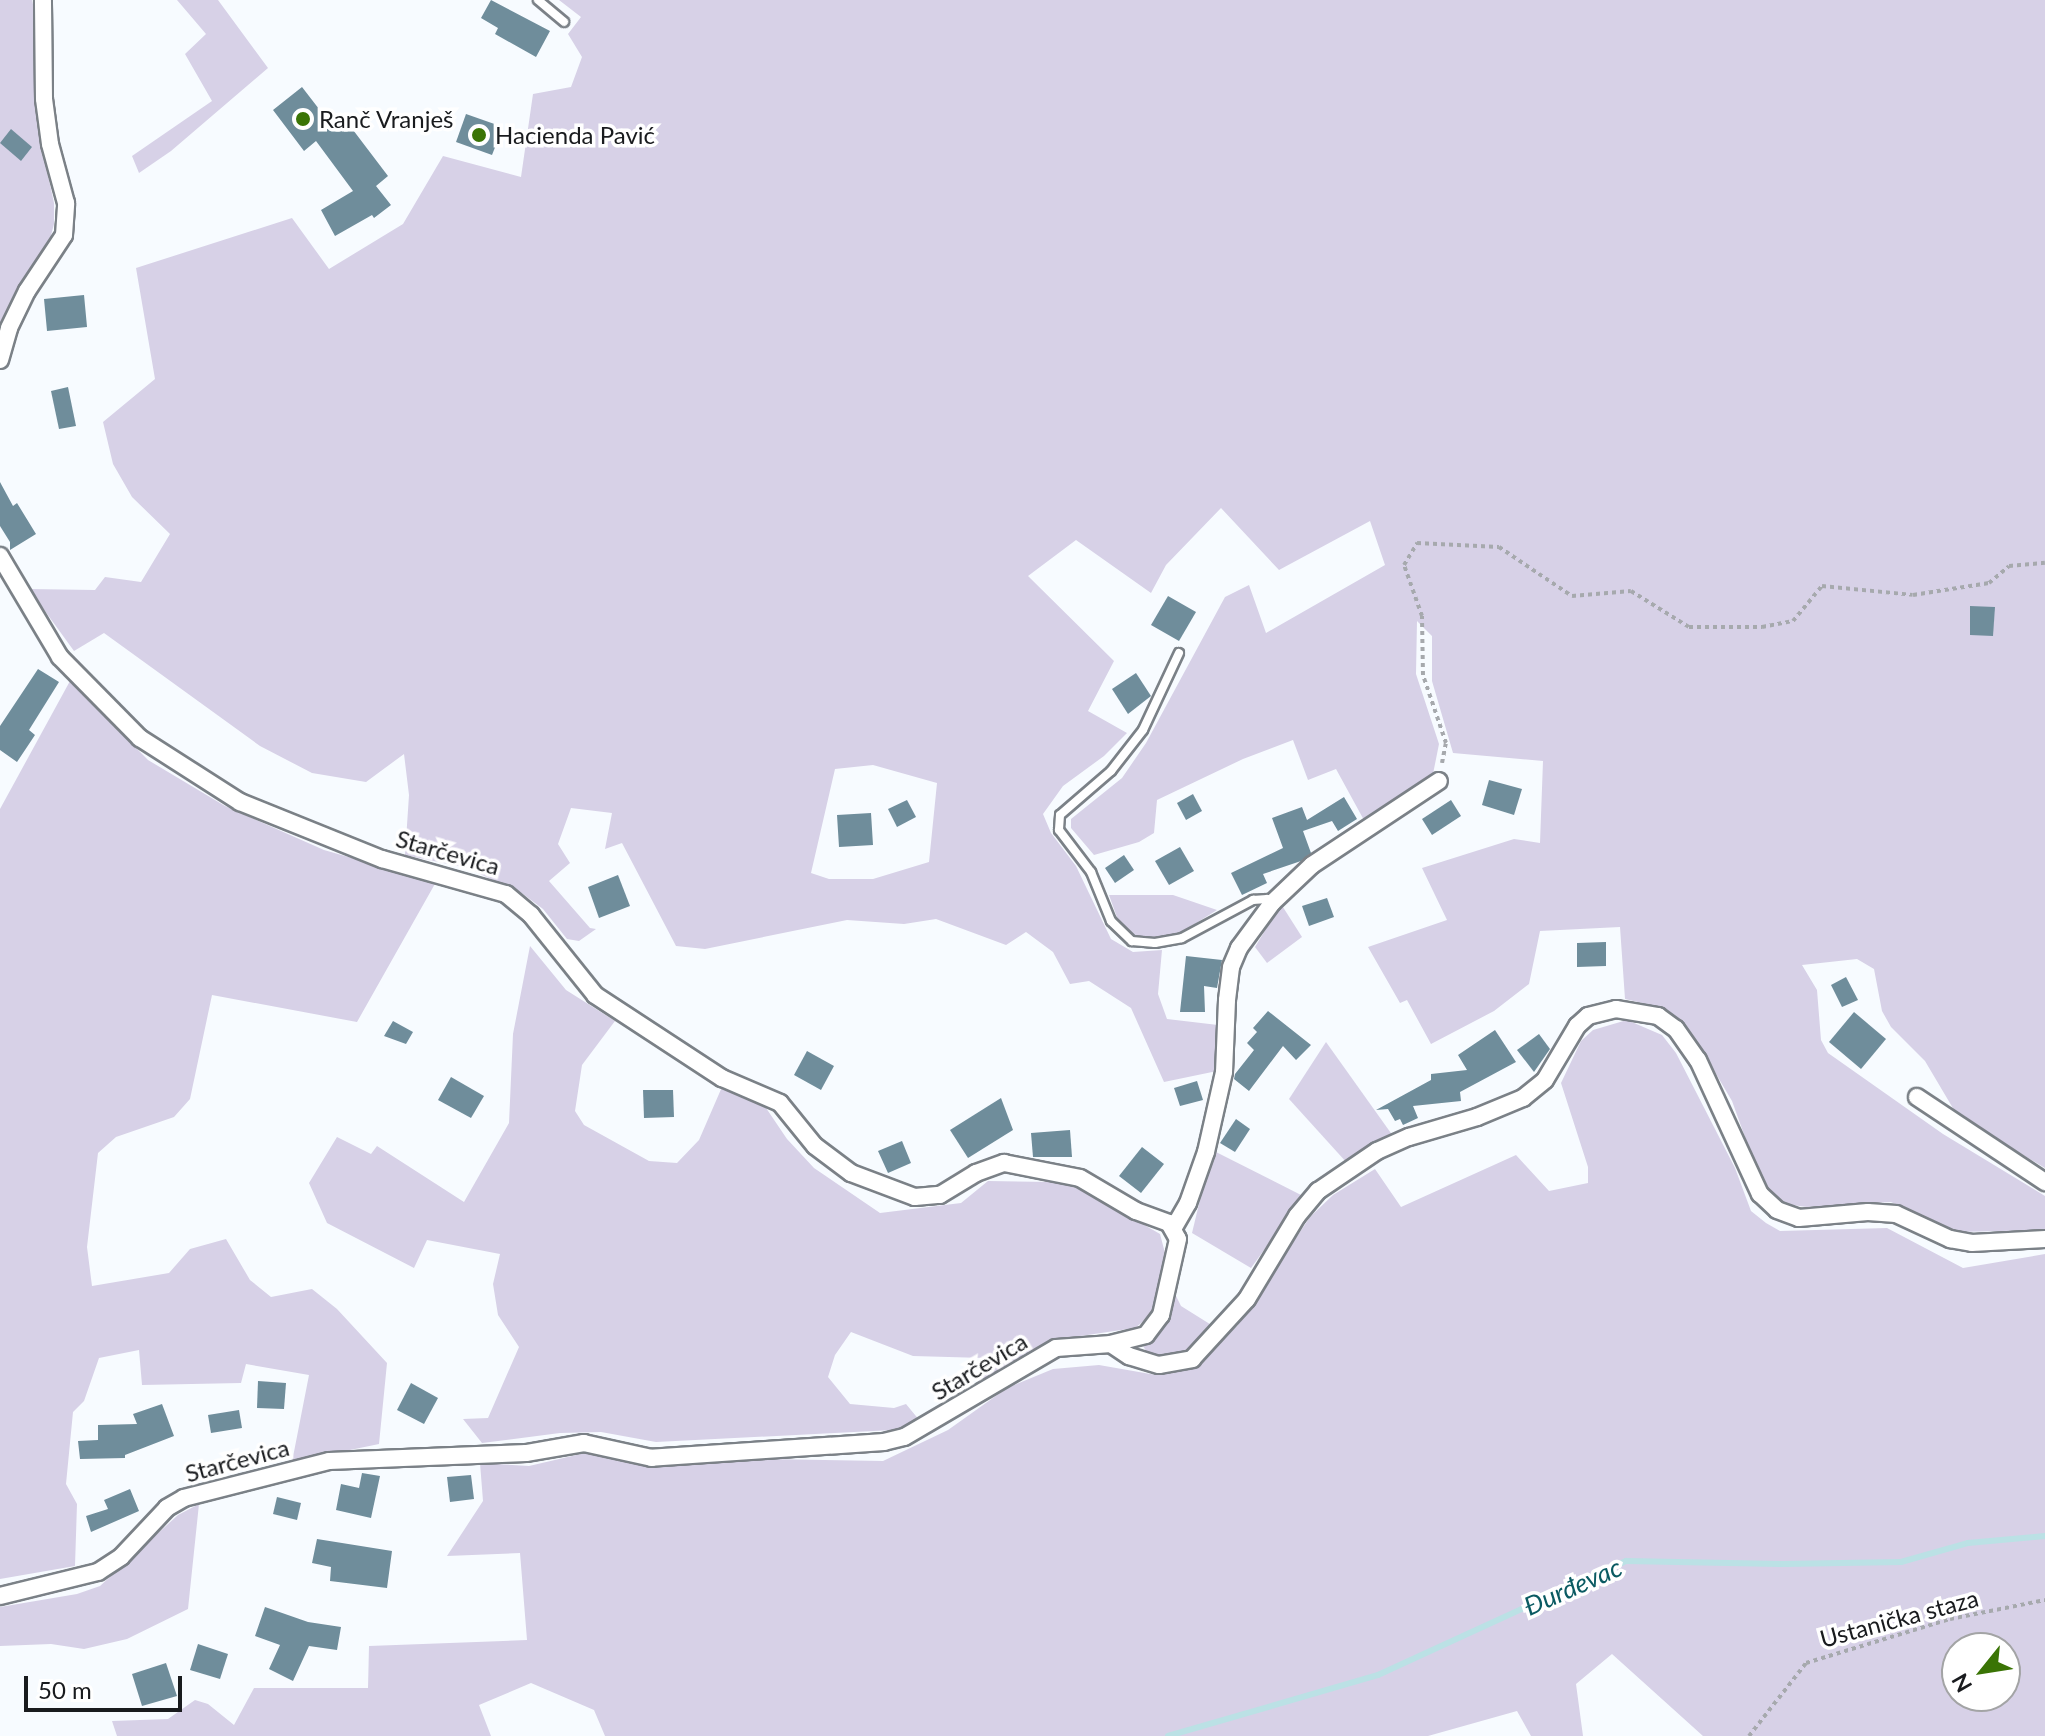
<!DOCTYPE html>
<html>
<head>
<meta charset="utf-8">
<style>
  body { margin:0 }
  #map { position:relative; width:2045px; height:1736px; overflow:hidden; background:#f7fbff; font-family:Lato,sans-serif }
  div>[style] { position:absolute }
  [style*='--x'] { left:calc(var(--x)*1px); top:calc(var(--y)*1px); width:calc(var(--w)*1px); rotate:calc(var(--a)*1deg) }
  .green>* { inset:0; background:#d7d1e7 }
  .stream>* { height:6px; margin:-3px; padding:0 3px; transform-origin:3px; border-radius:3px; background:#bbe1e5 }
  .building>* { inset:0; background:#6f8d9b }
  .path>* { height:4px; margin-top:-2px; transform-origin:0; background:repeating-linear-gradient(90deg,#a6a9ad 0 4px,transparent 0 8px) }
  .roads { filter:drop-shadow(2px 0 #7b8187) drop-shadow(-2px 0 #7b8187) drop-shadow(0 2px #7b8187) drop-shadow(0 -2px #7b8187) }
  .service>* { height:8px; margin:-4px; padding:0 4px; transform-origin:4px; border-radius:4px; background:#fff }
  .minor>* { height:16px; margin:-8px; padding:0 8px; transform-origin:8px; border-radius:8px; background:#fff }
  .dots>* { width:22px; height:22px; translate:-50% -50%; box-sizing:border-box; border:4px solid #fff; border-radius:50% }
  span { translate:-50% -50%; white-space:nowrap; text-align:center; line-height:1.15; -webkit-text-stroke:7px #fff; paint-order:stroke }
  .poi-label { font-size:24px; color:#191b1e }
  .left { translate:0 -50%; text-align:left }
  .street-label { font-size:24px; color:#191b1e }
  .water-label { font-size:26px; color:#0a5a62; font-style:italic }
  .north { position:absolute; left:1941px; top:1632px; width:80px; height:80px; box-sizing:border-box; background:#fff; border:2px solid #a3a4a5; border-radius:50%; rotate:240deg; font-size:22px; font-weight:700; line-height:32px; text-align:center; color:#191b1e }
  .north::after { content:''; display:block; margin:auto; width:28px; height:36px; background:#3a7405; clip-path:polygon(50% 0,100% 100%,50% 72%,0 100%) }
  .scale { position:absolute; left:24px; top:1676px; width:158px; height:36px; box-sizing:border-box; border:4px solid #191b1e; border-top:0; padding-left:10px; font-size:24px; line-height:28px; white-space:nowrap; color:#191b1e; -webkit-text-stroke:6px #fff; paint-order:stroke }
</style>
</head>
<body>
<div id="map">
  <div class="green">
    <div style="clip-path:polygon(0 0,32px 0,35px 14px,38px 129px,54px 203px,54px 224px,49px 243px,6px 311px,0 330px)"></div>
    <div style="clip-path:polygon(177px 0,218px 0,268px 68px,171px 151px,139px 173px,132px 156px,212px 101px,185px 54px,206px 34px)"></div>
    <div style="clip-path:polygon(evenodd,559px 0,2045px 0,2045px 1168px,1957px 1115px,1925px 1061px,1891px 1027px,1882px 1011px,1874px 969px,1857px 959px,1802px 965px,1817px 990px,1821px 1040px,1828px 1053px,1943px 1134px,2045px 1196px,2045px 1230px,1959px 1232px,1891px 1202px,1807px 1207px,1785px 1204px,1763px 1187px,1732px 1101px,1699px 1045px,1659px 1007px,1625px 999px,1620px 927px,1540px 931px,1529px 984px,1494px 1011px,1431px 1044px,1407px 1000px,1400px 1003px,1368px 947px,1447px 920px,1422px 868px,1514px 839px,1540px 843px,1543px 761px,1453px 753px,1432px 681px,1432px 636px,1417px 621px,1416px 674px,1439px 744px,1432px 779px,1365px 822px,1336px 769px,1308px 780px,1293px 740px,1243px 759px,1157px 800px,1154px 833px,1139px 842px,1094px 855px,1071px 828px,1071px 819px,1122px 778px,1146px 743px,1225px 597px,1249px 585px,1266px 633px,1385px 565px,1370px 521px,1279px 570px,1221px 508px,1166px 565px,1151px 593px,1076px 540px,1028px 576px,1114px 661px,1088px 711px,1127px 733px,1104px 756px,1063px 786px,1043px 814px,1051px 833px,1076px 866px,1111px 939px,1133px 952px,1162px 950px,1158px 994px,1167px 1019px,1218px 1025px,1217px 1071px,1164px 1082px,1131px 1008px,1089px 981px,1070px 984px,1053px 952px,1026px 932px,1006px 945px,936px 919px,904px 924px,847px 920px,705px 949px,676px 946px,622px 843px,605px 849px,612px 813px,571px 808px,558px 844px,570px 863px,549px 881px,590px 928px,596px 929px,579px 941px,567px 939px,543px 909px,523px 894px,467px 868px,405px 855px,409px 795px,404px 754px,366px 782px,312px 773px,260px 746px,104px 633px,74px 651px,29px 589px,95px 590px,105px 577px,141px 582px,170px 534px,132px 497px,113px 464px,103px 422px,155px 379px,136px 268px,292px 218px,329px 269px,403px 224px,443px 156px,521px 177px,533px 94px,571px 87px,582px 57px,568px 34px,581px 17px,559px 0,873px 765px,937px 783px,929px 862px,873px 879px,829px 879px,811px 873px,835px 769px,873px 765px)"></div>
    <div style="clip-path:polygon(70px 681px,148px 760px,225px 806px,324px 850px,436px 882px,357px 1022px,212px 995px,190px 1099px,174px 1117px,116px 1137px,98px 1153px,87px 1247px,92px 1286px,169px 1273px,190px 1249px,226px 1239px,250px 1280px,271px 1297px,312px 1289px,337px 1309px,387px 1363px,379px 1444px,292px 1462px,309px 1375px,246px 1364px,241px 1383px,142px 1385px,139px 1350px,99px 1358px,84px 1401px,73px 1412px,66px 1484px,77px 1504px,75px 1566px,0 1579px,0 809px)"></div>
    <div style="clip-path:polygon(1109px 895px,1173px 895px,1217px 910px,1182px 932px,1158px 938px,1142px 937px,1126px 932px,1119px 923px)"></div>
    <div style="clip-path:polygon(1281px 904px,1302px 937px,1267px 963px,1255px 947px)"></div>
    <div style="clip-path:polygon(530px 946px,566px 990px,615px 1021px,582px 1065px,575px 1111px,584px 1125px,649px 1161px,677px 1163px,699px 1140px,722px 1087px,762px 1102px,787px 1139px,814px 1168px,880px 1213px,961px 1203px,988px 1181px,1051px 1182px,1082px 1189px,1160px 1234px,1165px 1253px,1151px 1315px,1135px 1328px,1060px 1339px,978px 1384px,984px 1358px,913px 1356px,851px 1332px,835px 1355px,828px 1377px,850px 1404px,894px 1408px,906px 1404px,920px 1421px,893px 1430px,656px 1442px,601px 1432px,560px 1433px,482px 1443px,463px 1419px,488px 1418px,519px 1347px,498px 1315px,493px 1284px,500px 1254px,427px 1240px,414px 1268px,327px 1223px,309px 1183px,337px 1137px,371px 1154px,377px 1146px,464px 1202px,509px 1123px,513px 1034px)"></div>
    <div style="clip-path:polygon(evenodd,1627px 1020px,1662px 1035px,1676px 1053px,1735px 1168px,1751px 1211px,1766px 1223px,1780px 1231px,1887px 1228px,1963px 1268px,2045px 1254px,2045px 1736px,1703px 1736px,1612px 1654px,1576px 1684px,1583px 1736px,1531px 1736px,1517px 1711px,1428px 1736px,605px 1736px,594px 1710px,531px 1683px,479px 1705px,491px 1736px,117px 1736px,112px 1721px,168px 1719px,195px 1700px,208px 1704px,234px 1725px,254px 1688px,368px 1688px,369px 1646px,527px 1640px,520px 1553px,447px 1556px,483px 1501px,480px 1463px,529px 1466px,585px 1453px,648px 1467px,765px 1459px,883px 1461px,948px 1430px,1007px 1388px,1053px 1369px,1099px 1365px,1156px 1375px,1193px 1367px,1237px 1326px,1310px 1217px,1333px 1195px,1375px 1169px,1401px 1207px,1516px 1155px,1549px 1191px,1588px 1183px,1588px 1167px,1561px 1083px,1581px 1041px,1593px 1030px,1627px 1020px,1957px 1648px,2005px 1648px,2005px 1696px,1957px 1696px,1957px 1648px)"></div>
    <div style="clip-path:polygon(1326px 1042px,1393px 1136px,1347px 1163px,1289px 1099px)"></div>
    <div style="clip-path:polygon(1212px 1150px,1303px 1196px,1251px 1268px,1192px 1233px)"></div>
    <div style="clip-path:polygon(1173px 1290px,1181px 1306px,1213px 1326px,1192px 1348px,1177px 1355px,1148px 1354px,1143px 1346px,1155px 1339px,1169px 1317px)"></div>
    <div style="clip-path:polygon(199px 1504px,188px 1609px,127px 1639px,84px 1649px,51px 1644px,0 1646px,0 1607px,77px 1594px,100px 1586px,178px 1515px)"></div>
  </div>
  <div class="stream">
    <div style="--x:1168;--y:1736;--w:219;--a:-16.2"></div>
    <div style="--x:1378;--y:1675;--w:273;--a:-24.7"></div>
    <div style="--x:1626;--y:1561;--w:157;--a:1.1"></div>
    <div style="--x:1783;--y:1564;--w:118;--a:-1"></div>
    <div style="--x:1901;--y:1562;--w:70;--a:-15.8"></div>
    <div style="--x:1968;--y:1543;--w:77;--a:-5.2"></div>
  </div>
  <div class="building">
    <div style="clip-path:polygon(491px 0,550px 31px,536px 57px,495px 34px,498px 28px,481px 18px)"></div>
    <div style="clip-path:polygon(302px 87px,336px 131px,347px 122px,388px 176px,376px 186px,391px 205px,374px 218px,372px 215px,335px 236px,321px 210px,353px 191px,316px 141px,304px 151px,273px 110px)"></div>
    <div style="clip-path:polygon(466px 114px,503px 127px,492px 155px,456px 142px)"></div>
    <div style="clip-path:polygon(11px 129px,32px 147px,21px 161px,0 143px)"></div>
    <div style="clip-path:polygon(84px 295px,87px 327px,47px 331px,44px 299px)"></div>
    <div style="clip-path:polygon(68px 387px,76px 426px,59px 429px,51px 391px)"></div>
    <div style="clip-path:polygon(0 482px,13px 506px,17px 503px,36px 534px,10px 550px,10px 542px,0 526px)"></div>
    <div style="clip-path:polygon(1168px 596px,1196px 612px,1179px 641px,1151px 625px)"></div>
    <div style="clip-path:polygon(1970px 606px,1995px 607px,1993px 636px,1970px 635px)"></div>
    <div style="clip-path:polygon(38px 669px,59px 682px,29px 730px,35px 735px,17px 762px,0 750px,0 726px)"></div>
    <div style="clip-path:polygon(1136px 673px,1151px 696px,1128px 714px,1112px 689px)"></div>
    <div style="clip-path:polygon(1489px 780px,1522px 789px,1514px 815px,1482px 805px)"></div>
    <div style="clip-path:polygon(1193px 794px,1202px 811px,1186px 820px,1177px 803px)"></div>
    <div style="clip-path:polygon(1344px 797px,1357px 819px,1338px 831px,1332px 821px,1303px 831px,1311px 853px,1301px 861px,1263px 874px,1267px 883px,1242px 895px,1231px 873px,1283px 848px,1272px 818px,1302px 807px,1307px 820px)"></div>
    <div style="clip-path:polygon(907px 800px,916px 817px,897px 827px,888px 809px)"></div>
    <div style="clip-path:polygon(1451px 800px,1461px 816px,1432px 835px,1422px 819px)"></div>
    <div style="clip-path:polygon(871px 813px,873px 845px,839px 847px,837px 815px)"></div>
    <div style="clip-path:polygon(1180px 847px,1194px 871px,1169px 885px,1155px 861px)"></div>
    <div style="clip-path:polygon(1124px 855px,1134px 870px,1115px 883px,1105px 868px)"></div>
    <div style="clip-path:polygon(618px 875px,630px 906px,599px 918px,588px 887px)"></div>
    <div style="clip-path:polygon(1327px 898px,1334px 917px,1309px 926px,1302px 906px)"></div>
    <div style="clip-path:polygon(1606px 942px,1606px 966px,1577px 967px,1577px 943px)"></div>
    <div style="clip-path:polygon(1186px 956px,1222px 960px,1217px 988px,1204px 986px,1205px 1012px,1180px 1012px)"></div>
    <div style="clip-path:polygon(1846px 977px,1858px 1000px,1842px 1007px,1831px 985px)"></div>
    <div style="clip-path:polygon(1268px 1011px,1311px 1045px,1296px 1060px,1283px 1046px,1249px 1091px,1234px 1079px,1235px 1074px,1254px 1050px,1247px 1043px,1257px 1032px,1253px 1028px)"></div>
    <div style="clip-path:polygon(1854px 1012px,1886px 1039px,1861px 1069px,1829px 1042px)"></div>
    <div style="clip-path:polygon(393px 1021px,413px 1032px,406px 1044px,384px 1036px)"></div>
    <div style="clip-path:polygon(1495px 1030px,1516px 1062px,1460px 1092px,1461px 1101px,1413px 1106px,1418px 1118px,1403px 1125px,1400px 1119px,1395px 1121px,1388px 1109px,1376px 1110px,1431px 1080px,1431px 1074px,1467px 1070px,1458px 1055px)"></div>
    <div style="clip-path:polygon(1539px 1034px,1550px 1049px,1534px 1072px,1517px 1050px)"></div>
    <div style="clip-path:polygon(807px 1051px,834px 1066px,821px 1090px,794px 1075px)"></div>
    <div style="clip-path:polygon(451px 1077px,484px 1096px,471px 1118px,438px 1100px)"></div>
    <div style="clip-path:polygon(1197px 1081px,1203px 1100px,1180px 1106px,1174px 1088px)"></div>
    <div style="clip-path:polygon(643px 1090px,673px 1090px,674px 1117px,644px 1118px)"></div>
    <div style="clip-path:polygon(1001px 1098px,1013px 1130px,968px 1158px,950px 1130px)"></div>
    <div style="clip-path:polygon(1236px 1119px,1250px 1129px,1235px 1152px,1220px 1143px)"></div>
    <div style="clip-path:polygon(1070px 1130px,1072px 1157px,1033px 1157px,1031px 1133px)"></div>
    <div style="clip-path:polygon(902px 1141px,911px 1163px,888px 1173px,878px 1151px)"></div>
    <div style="clip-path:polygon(1142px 1147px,1164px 1164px,1141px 1193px,1119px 1176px)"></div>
    <div style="clip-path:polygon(258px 1381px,286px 1383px,284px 1409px,257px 1408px)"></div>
    <div style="clip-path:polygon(411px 1383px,438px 1398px,424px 1424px,397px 1410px)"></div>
    <div style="clip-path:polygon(162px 1404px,174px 1436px,125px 1455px,125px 1458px,80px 1459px,78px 1441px,98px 1440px,98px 1425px,137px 1424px,133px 1414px)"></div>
    <div style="clip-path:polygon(239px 1410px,242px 1428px,211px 1433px,208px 1415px)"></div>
    <div style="clip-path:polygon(362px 1473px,380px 1476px,371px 1518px,336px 1510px,341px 1484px,359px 1488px)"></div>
    <div style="clip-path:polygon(471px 1475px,474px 1499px,450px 1502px,447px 1477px)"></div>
    <div style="clip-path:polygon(130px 1489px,139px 1511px,91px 1532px,86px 1516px,108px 1509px,104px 1500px)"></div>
    <div style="clip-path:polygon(277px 1497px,301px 1503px,297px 1520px,273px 1514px)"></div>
    <div style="clip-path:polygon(317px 1539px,392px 1551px,387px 1588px,330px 1581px,331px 1567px,312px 1563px)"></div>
    <div style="clip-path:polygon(265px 1607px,308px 1622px,341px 1627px,337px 1650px,309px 1646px,293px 1681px,269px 1669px,280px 1645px,255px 1636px)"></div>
    <div style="clip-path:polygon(198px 1644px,228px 1654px,220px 1679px,190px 1670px)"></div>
    <div style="clip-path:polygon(166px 1663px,177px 1696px,142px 1706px,132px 1674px)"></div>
  </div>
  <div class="path">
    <div style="--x:1442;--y:763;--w:20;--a:-79"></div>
    <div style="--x:1446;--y:743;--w:72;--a:-108.7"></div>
    <div style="--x:1423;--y:675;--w:59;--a:-91"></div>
    <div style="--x:1422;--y:616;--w:54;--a:-109.4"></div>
    <div style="--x:1404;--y:565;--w:26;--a:-59"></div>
    <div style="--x:1417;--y:543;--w:82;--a:2.8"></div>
    <div style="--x:1499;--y:547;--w:88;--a:33.9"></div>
    <div style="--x:1572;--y:596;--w:59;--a:-4.8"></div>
    <div style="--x:1631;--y:591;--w:68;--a:31.8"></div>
    <div style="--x:1689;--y:627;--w:73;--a:0"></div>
    <div style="--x:1762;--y:627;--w:32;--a:-11"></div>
    <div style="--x:1793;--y:621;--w:45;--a:-50.4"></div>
    <div style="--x:1822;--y:586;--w:91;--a:5.6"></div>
    <div style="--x:1913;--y:595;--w:77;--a:-9"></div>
    <div style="--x:1989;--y:583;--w:26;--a:-40"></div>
    <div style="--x:2009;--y:566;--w:36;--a:-5"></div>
    <div style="--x:1749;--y:1736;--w:93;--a:-52"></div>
    <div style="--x:1806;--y:1663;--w:151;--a:-17"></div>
    <div style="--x:1950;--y:1619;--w:97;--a:-11.3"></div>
  </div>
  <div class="roads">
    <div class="service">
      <div style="--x:538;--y:0;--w:34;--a:40"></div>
      <div style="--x:1179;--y:653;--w:85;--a:115.1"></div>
      <div style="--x:1143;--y:730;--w:52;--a:128"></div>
      <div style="--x:1111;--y:771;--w:67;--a:139.2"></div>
      <div style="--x:1060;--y:815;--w:15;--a:94"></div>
      <div style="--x:1059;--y:830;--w:53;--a:52.7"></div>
      <div style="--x:1091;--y:872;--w:53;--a:67.8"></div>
      <div style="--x:1111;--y:921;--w:29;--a:44"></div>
      <div style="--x:1132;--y:941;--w:23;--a:5"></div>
      <div style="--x:1155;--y:943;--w:27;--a:-10"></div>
      <div style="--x:1182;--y:938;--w:81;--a:-28.2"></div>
      <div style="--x:1253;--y:900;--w:14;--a:-4"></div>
      <div style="--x:1267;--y:899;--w:6;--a:39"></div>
    </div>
    <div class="minor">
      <div style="--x:0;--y:360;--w:33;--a:-74"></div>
      <div style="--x:9;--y:328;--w:41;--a:-64.1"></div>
      <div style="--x:27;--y:291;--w:67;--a:-56.5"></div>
      <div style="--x:64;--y:235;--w:32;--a:-86"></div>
      <div style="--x:66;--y:203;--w:61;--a:-105.2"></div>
      <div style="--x:50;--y:144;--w:45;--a:-97.6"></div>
      <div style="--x:44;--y:99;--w:99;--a:-90.6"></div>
      <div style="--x:0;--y:556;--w:117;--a:59.3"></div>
      <div style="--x:60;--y:657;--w:114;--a:45.4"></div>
      <div style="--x:140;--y:738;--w:119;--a:32.6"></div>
      <div style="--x:240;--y:802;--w:153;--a:21.9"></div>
      <div style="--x:382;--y:859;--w:129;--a:15.8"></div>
      <div style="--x:506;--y:894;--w:33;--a:40"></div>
      <div style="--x:531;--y:915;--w:102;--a:51.3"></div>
      <div style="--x:595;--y:995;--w:152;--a:33.2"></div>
      <div style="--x:722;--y:1078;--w:63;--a:23.3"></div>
      <div style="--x:780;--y:1103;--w:55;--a:50.9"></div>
      <div style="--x:815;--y:1146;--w:45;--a:36.9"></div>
      <div style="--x:851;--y:1173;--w:68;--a:20.6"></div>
      <div style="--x:915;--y:1197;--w:25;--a:-5"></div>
      <div style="--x:940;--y:1195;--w:42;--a:-31.4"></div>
      <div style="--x:976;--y:1173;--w:30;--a:-20"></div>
      <div style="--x:1004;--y:1163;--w:77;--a:11.2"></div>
      <div style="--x:1080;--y:1178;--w:65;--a:30.5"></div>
      <div style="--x:1136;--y:1211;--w:35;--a:20"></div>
      <div style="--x:1169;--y:1223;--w:18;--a:61"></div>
      <div style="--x:1178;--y:1239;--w:78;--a:102.6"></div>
      <div style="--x:1161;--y:1315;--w:25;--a:127"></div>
      <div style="--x:1146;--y:1335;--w:36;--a:166"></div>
      <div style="--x:1111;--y:1344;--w:55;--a:175.8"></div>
      <div style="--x:1056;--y:1348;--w:176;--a:149.6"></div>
      <div style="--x:904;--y:1437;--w:21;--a:166"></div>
      <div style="--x:884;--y:1442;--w:233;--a:176.1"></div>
      <div style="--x:652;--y:1458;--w:70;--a:-167.6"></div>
      <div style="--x:584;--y:1443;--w:59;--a:170.2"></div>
      <div style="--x:526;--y:1453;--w:197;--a:177.7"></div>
      <div style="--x:329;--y:1461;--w:150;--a:165.7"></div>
      <div style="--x:184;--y:1498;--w:20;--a:150"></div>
      <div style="--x:167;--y:1508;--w:67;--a:133.2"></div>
      <div style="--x:121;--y:1557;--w:27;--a:147"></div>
      <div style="--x:98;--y:1572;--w:101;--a:166.2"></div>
      <div style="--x:1917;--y:1097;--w:154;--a:33.6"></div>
      <div style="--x:1173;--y:1229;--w:30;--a:-60"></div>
      <div style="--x:1188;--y:1203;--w:54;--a:-70.6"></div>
      <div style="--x:1206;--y:1152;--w:82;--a:-77.3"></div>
      <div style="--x:1224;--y:1072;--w:72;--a:-87.6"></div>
      <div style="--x:1227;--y:1000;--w:33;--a:-83"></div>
      <div style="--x:1231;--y:967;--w:21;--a:-67"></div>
      <div style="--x:1239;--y:948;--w:56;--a:-53.7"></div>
      <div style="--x:1272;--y:903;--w:55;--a:-43.5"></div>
      <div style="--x:1312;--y:865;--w:152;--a:-33.5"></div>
      <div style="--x:1111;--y:1344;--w:22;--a:34"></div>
      <div style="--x:1129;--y:1356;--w:31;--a:17"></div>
      <div style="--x:1159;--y:1365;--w:34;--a:-10"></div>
      <div style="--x:1192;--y:1359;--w:81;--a:-47.5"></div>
      <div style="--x:1247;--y:1299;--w:97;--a:-58.9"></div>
      <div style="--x:1297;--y:1216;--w:33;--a:-50"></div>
      <div style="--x:1318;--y:1191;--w:71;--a:-34.1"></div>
      <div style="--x:1377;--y:1151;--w:35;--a:-24"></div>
      <div style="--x:1409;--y:1137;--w:71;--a:-16.4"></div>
      <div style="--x:1477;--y:1117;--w:50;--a:-22.4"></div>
      <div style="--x:1523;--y:1098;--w:28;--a:-39"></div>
      <div style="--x:1545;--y:1080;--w:63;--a:-59.3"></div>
      <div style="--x:1577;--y:1026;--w:15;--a:-42"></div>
      <div style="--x:1588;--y:1016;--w:29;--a:-14"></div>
      <div style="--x:1616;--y:1009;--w:43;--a:9.5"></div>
      <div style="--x:1658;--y:1016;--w:22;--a:36"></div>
      <div style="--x:1676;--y:1029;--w:38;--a:55"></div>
      <div style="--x:1698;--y:1060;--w:148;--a:65.2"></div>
      <div style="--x:1760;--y:1194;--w:23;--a:43"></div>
      <div style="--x:1777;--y:1210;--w:23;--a:20"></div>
      <div style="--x:1799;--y:1218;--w:69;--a:-5"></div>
      <div style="--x:1868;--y:1212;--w:28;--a:4"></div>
      <div style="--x:1896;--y:1214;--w:60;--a:24.8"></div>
      <div style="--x:1950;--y:1239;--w:22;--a:10"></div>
      <div style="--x:1972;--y:1243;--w:73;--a:-3.1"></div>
    </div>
  </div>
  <div class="dots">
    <div style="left:303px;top:119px;background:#3a7405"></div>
    <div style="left:479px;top:135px;background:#3a7405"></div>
  </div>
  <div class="poi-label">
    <span class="left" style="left:319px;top:119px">Ranč Vranješ</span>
    <span class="left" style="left:495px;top:135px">Hacienda Pavić</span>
  </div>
  <div class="street-label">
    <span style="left:448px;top:852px;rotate:16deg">Starčevica</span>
    <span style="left:979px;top:1366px;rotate:-31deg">Starčevica</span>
    <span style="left:237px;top:1460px;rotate:-15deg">Starčevica</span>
    <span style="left:1899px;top:1618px;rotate:-15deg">Ustanička staza</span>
  </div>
  <div class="water-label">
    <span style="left:1573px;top:1587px;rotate:-24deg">Đurđevac</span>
  </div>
  <div class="north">N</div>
  <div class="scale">50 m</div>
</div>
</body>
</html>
